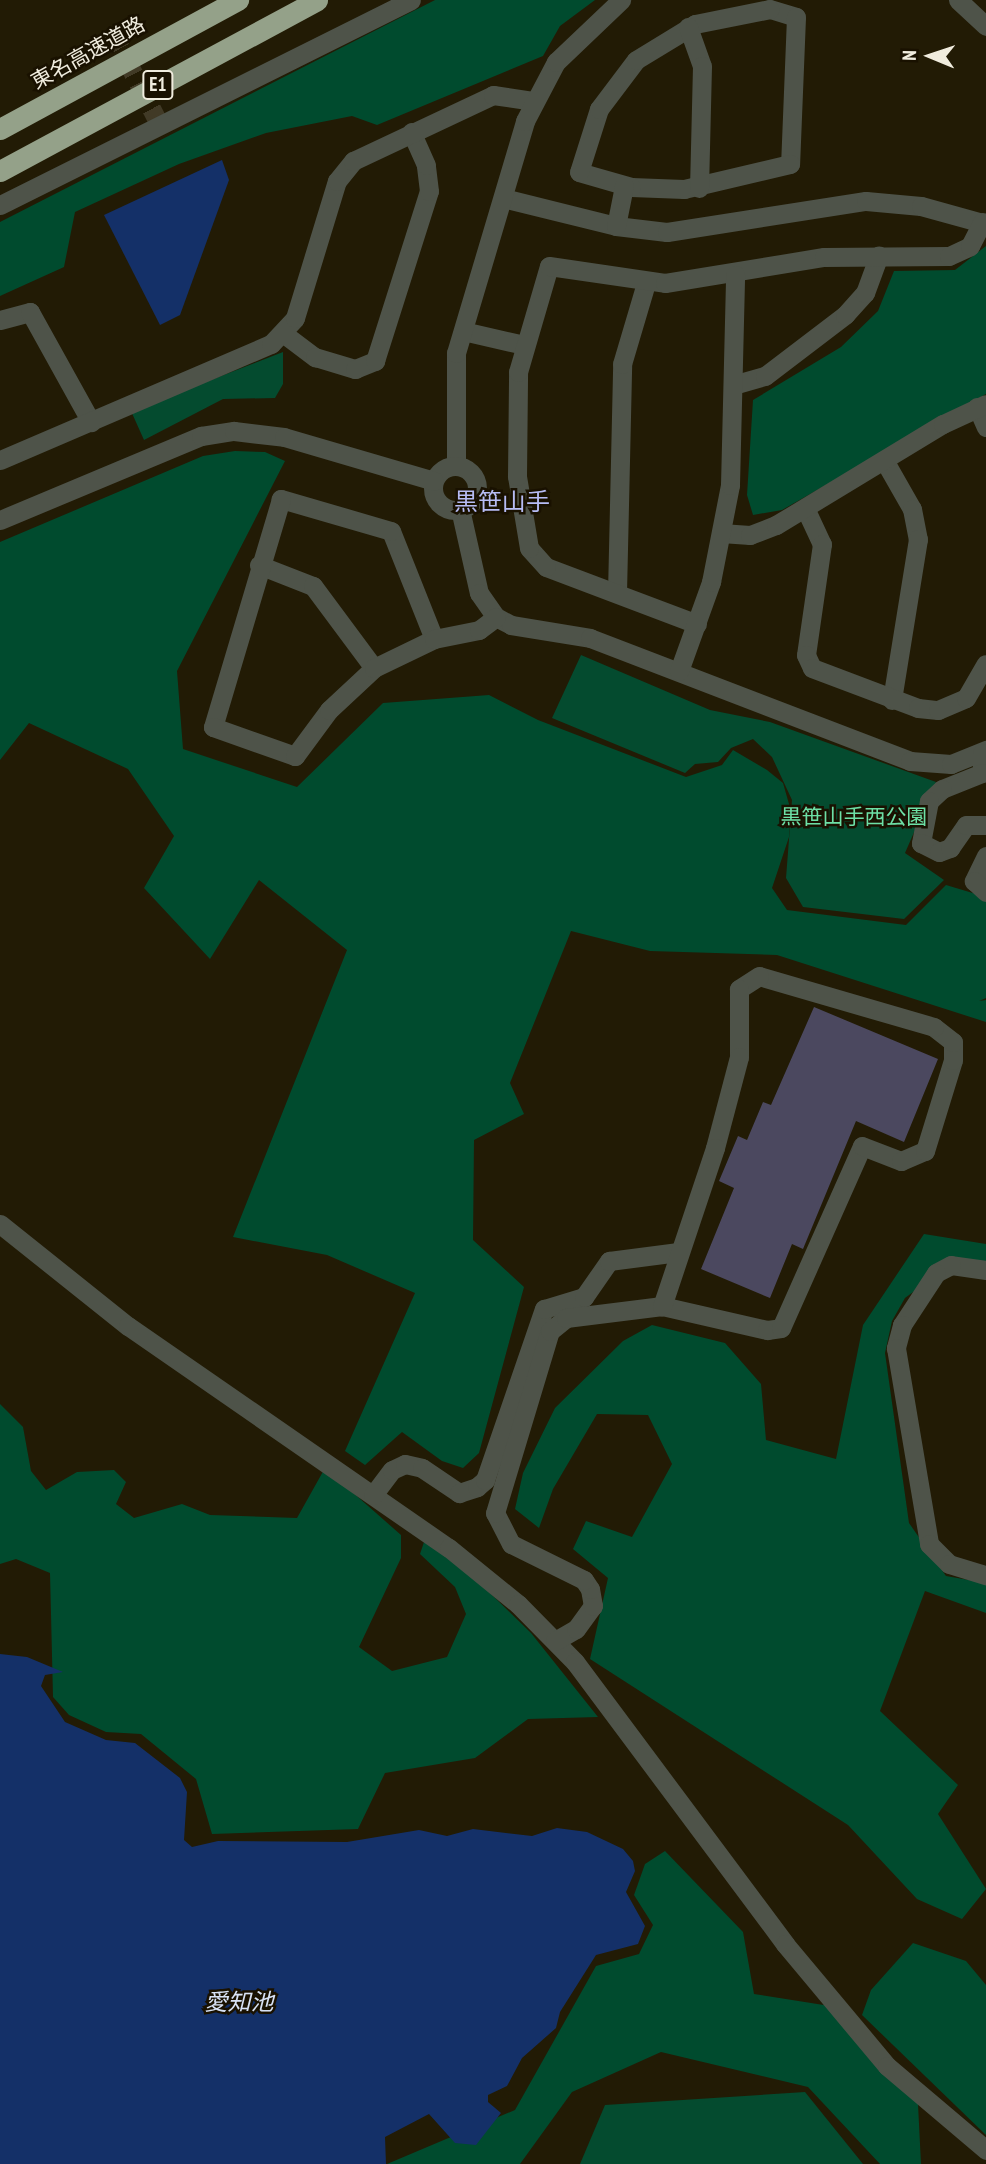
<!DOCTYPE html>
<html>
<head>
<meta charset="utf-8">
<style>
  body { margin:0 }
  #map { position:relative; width:986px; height:2164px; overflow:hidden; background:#221b05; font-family:"PT Sans Narrow","Noto Sans JP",sans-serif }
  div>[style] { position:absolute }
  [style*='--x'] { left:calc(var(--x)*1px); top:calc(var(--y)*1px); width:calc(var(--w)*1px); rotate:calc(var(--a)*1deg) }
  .green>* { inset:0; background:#044b2f }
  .forest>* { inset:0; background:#004b2e }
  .water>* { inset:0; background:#143068 }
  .building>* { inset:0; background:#4b485f }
  .minor-tunnel>* { height:19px; margin-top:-9.5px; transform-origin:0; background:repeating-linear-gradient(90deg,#413a26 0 19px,transparent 0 29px) }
  .minor>* { height:19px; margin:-9.5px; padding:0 9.5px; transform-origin:9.5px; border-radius:9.5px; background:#4e5349 }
  .minor>.ring { margin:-9.5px; padding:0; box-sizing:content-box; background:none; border:19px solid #4e5349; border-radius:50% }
  .highway>* { height:21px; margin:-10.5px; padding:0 10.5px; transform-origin:10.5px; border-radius:10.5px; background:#94a189 }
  span { translate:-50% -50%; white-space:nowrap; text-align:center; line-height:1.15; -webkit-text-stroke:5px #191100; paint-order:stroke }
  .shield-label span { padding:2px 5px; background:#191100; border:2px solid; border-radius:5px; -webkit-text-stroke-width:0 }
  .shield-label { font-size:19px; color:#f0ecde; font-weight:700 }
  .street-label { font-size:21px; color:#f0ecde }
  .park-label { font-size:21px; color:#6de0a6 }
  .water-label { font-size:23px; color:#d8e2f5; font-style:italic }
  .quarter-label { font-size:24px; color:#b7bcf4 }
  .north { position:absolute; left:895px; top:21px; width:70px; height:70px; -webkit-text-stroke:5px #191100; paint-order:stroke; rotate:272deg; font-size:19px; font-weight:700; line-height:28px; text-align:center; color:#f0ecde }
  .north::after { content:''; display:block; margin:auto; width:24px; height:32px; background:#f0ecde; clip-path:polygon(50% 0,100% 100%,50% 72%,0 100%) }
</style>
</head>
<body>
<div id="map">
  <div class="green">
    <div style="clip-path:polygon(283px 352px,283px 384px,275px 398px,223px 399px,144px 440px,131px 411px)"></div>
    <div style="clip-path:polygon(581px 655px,710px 710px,770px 722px,936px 782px,905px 853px,944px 880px,904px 919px,803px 907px,786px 878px,792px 800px,772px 757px,753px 739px,731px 748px,718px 762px,695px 764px,685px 773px,552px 718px)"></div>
    <div style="clip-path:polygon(805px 2092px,863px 2164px,580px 2164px,605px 2105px)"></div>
  </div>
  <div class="forest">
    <div style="clip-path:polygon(435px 0,595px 0,560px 26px,543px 56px,377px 125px,352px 116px,266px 133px,179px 164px,75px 212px,64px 267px,0 296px,0 222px)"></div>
    <div style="clip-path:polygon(986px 246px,986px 394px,782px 510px,753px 515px,747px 495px,753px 400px,841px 347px,878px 311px,894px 271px,955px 270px)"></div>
    <div style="clip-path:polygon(235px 451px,265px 452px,285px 461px,177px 671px,183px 749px,297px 787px,383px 703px,489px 695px,538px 720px,686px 777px,722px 765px,733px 750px,767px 770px,783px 783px,791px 811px,789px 837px,772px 888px,787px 910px,906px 925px,946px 885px,986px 897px,986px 998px,979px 1001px,986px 1000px,986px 1022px,777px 955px,650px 951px,571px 931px,510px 1083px,524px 1114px,474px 1140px,473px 1240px,524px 1287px,479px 1453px,463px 1468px,442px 1461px,402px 1432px,365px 1465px,345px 1451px,415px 1293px,327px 1255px,233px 1237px,347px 950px,259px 880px,210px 959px,144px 888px,174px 836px,128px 769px,29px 723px,0 760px,0 542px,203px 456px)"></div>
    <div style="clip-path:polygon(924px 1234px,986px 1244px,986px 1266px,955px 1261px,905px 1298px,892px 1321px,885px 1353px,909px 1523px,946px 1576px,986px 1583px,986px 1613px,925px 1591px,880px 1711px,958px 1785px,938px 1814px,986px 1889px,962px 1919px,917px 1899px,848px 1825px,590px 1659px,608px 1578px,573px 1549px,586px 1521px,632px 1537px,672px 1464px,648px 1415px,597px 1414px,553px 1489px,539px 1528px,515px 1509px,523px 1473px,555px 1408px,623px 1341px,652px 1325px,725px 1343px,761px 1384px,766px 1440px,836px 1459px,863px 1325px)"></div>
    <div style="clip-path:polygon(0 1404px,23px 1427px,31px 1471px,46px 1490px,77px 1472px,114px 1470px,126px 1482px,116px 1504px,134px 1518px,182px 1504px,210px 1515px,297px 1518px,325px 1468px,401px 1535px,401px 1558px,359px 1647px,392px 1671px,447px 1657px,466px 1614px,455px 1587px,420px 1554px,424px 1542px,456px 1560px,531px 1633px,598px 1717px,528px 1719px,475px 1758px,385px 1773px,358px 1829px,212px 1834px,196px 1779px,141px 1734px,106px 1732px,69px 1715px,53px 1697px,50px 1573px,16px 1559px,0 1564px)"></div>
    <div style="clip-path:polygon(665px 1851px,743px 1932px,754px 1994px,830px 2006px,918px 2104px,921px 2164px,880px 2164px,808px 2087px,661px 2052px,572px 2092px,520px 2164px,387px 2164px,515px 2110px,596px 1966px,639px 1954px,653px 1925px,634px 1895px,645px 1864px)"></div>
    <div style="clip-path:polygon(913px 1943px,966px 1961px,986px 1985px,986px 2135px,862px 2015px,871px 1990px)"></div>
  </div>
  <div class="water">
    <div style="clip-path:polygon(222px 160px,229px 180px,180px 315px,160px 325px,104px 215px)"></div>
    <div style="clip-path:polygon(0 1654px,27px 1657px,63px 1672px,45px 1675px,41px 1686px,65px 1722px,106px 1740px,135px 1743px,180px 1778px,187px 1792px,184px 1840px,192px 1847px,218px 1841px,347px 1842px,419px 1830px,447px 1836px,473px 1829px,532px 1836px,557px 1828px,587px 1832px,623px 1849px,633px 1861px,635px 1871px,626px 1892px,645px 1926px,638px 1944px,596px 1955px,560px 2012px,556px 2028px,522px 2058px,507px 2086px,488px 2095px,488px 2102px,501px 2113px,476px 2145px,455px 2143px,429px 2114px,385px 2137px,386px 2164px,0 2164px)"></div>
  </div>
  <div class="building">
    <div style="clip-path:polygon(814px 1007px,938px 1059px,904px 1142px,856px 1121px,803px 1249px,792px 1244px,770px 1298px,701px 1269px,734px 1188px,719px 1181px,738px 1136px,747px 1140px,763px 1102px,771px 1105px)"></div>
  </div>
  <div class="minor-tunnel">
    <div style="--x:112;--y:31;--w:106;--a:62.9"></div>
  </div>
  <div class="minor">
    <div style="--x:958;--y:0;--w:38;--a:43"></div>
    <div style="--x:770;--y:9;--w:27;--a:17"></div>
    <div style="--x:796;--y:17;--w:147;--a:92.3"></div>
    <div style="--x:790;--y:164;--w:109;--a:166.7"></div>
    <div style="--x:684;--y:189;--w:53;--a:-177.8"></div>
    <div style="--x:631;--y:187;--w:54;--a:-163.9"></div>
    <div style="--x:579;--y:172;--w:66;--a:-72.4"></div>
    <div style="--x:599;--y:109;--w:61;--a:-52.9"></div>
    <div style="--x:636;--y:60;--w:69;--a:-31.4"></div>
    <div style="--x:695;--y:24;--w:76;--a:-11.3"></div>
    <div style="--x:688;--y:27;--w:41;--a:70.3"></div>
    <div style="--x:702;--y:66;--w:122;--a:91.4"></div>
    <div style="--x:503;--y:198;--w:116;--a:13.9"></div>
    <div style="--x:616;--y:226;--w:51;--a:6.7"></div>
    <div style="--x:667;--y:232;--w:201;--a:-8.9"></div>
    <div style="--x:866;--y:201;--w:55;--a:5.2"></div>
    <div style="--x:921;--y:206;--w:67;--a:15.5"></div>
    <div style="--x:0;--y:205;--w:459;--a:-26.5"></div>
    <div style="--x:616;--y:226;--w:41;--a:-78.7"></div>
    <div style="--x:0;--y:320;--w:31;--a:-15"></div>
    <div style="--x:30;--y:312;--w:126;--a:61"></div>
    <div style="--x:463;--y:331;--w:63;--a:12.9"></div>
    <div style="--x:284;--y:334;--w:39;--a:37"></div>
    <div style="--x:315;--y:357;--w:42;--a:16.7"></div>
    <div style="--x:355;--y:369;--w:22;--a:-22"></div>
    <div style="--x:375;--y:361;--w:178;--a:-72.4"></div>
    <div style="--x:429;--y:191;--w:26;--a:-97"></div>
    <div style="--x:426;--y:165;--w:36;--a:-114"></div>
    <div style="--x:733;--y:385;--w:33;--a:-16"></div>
    <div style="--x:765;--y:376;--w:101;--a:-37.3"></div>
    <div style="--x:845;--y:315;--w:30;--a:-48"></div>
    <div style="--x:865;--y:293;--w:40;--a:-69.8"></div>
    <div style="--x:977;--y:407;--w:22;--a:66"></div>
    <div style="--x:0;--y:460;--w:295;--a:-23.2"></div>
    <div style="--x:271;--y:344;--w:35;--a:-47"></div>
    <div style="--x:295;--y:318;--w:143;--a:-73"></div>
    <div style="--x:337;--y:181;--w:26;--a:-51"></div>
    <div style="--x:353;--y:161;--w:155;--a:-25.2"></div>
    <div style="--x:493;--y:95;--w:40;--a:8.5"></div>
    <div style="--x:884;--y:460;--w:56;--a:60.3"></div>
    <div style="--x:912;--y:509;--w:31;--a:79"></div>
    <div style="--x:918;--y:539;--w:163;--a:99.2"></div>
    <div style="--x:456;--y:466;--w:113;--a:-90"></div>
    <div style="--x:456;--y:353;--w:242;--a:-73.4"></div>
    <div style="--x:525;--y:121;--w:67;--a:-62.3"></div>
    <div style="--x:556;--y:62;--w:90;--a:-43.6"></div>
    <div class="ring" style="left:433px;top:466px;width:25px;height:25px"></div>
    <div style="--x:805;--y:508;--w:40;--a:65"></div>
    <div style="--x:822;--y:544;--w:112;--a:98.2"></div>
    <div style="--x:806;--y:655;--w:14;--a:65"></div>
    <div style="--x:812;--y:668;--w:113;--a:20.7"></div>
    <div style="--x:918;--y:708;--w:20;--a:6"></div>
    <div style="--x:938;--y:710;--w:30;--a:-23"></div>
    <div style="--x:966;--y:698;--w:39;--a:-60"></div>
    <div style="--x:460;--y:509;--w:86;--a:77.3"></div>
    <div style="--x:479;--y:593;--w:29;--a:55"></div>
    <div style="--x:496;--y:617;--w:17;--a:28"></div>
    <div style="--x:511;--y:625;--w:80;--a:9.3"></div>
    <div style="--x:590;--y:638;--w:343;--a:21"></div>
    <div style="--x:910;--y:761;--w:41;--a:4.2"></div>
    <div style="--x:951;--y:764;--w:38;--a:-22"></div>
    <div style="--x:0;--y:520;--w:218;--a:-22.7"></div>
    <div style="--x:201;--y:436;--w:33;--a:-9"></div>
    <div style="--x:234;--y:431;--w:50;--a:6.8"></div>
    <div style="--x:284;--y:437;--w:156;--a:16.3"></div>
    <div style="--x:721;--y:533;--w:29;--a:4"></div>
    <div style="--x:750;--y:535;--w:28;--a:-21"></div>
    <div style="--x:776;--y:525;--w:195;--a:-31.2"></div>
    <div style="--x:943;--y:424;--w:47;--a:-24.9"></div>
    <div style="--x:259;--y:565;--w:58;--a:21.3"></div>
    <div style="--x:313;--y:586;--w:102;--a:53.4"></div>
    <div style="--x:617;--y:593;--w:229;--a:-88.7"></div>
    <div style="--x:622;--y:364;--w:84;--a:-73.5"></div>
    <div style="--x:697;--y:624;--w:161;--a:-159.3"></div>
    <div style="--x:546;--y:567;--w:25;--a:-132"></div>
    <div style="--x:529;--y:548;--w:73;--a:-99.5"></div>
    <div style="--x:517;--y:476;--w:104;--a:-89.4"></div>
    <div style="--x:518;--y:372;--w:110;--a:-73.7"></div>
    <div style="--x:549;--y:266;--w:117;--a:8.3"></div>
    <div style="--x:665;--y:283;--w:161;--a:-9.3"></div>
    <div style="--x:824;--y:257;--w:125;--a:-0.5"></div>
    <div style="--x:949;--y:256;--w:23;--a:-25"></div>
    <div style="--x:970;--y:246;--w:27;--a:-63"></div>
    <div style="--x:434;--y:639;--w:116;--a:-111.7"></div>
    <div style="--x:391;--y:531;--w:115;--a:-163.8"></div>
    <div style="--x:281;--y:499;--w:238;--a:106.6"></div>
    <div style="--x:213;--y:727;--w:87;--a:19.5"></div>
    <div style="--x:295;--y:756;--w:57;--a:-53.5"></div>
    <div style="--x:329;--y:710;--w:62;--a:-43"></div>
    <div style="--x:374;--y:668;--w:67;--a:-25.8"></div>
    <div style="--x:434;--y:639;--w:46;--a:-11.3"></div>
    <div style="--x:479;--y:630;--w:21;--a:-37"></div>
    <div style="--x:679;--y:671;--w:95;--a:-70.2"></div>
    <div style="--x:711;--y:582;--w:99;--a:-78.9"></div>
    <div style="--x:730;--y:485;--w:210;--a:-88.6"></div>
    <div style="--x:982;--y:753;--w:20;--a:90"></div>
    <div style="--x:982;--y:773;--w:43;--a:158.2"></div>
    <div style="--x:942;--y:789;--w:18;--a:137"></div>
    <div style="--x:929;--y:801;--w:43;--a:100.8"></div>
    <div style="--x:921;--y:843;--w:20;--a:27"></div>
    <div style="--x:939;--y:852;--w:12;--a:-20"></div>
    <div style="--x:950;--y:848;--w:28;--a:-55"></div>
    <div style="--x:966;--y:825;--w:20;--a:0"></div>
    <div style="--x:986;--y:856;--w:28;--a:116"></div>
    <div style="--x:974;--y:881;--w:16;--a:43"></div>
    <div style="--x:0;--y:1224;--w:164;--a:38.6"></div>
    <div style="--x:128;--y:1326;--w:390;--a:34.7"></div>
    <div style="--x:449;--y:1548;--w:89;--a:39.1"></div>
    <div style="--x:518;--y:1604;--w:81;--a:45.5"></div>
    <div style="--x:575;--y:1662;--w:352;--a:53.3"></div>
    <div style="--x:785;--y:1944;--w:159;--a:50.1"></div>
    <div style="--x:887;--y:2066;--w:130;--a:40.3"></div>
    <div style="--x:986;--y:1270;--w:35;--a:-172"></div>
    <div style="--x:951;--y:1265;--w:17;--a:152"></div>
    <div style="--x:936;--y:1273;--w:62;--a:123.2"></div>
    <div style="--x:902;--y:1325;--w:24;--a:105"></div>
    <div style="--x:896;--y:1348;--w:199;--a:80.4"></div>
    <div style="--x:929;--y:1544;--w:28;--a:45"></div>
    <div style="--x:949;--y:1564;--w:39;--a:17"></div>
    <div style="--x:373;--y:1495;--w:31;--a:-53"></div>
    <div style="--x:392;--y:1470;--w:14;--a:-25"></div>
    <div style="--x:405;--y:1464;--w:17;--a:13"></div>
    <div style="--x:422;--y:1468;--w:45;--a:34"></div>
    <div style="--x:459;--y:1493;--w:19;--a:-18"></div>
    <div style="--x:477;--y:1487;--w:11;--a:-41"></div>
    <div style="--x:485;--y:1480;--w:181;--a:-71"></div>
    <div style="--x:544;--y:1309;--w:42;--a:-16.7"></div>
    <div style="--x:584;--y:1297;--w:44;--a:-55.2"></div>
    <div style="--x:609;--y:1261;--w:70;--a:-7.4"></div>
    <div style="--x:555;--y:1641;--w:24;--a:-30"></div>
    <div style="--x:576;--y:1629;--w:29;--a:-54"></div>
    <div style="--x:593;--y:1606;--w:17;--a:-100"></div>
    <div style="--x:590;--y:1589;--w:11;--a:-124"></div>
    <div style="--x:584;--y:1580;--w:81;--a:-153.7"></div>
    <div style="--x:511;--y:1544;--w:35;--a:-117"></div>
    <div style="--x:495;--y:1513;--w:190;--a:-73.2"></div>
    <div style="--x:550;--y:1331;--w:21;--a:-39"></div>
    <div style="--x:566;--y:1318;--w:97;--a:-7.1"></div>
    <div style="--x:662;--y:1306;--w:108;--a:12.9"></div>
    <div style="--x:767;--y:1330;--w:14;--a:-8"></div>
    <div style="--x:781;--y:1328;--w:199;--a:-66"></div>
    <div style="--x:862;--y:1146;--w:42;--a:21"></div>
    <div style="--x:901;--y:1161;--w:26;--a:-23"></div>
    <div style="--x:925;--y:1151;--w:95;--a:-72.9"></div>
    <div style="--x:953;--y:1060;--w:18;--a:-90"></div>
    <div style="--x:953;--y:1042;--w:24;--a:-142"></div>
    <div style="--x:934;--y:1027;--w:182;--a:-163.8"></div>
    <div style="--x:759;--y:976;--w:24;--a:147"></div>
    <div style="--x:739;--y:989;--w:68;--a:90"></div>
    <div style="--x:739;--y:1057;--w:94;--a:104.8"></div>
    <div style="--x:715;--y:1148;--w:167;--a:108.5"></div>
  </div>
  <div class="highway">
    <div style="--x:0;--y:129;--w:271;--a:-28.5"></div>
    <div style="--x:0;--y:171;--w:360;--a:-28.3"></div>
  </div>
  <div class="shield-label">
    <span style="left:158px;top:85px">E1</span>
  </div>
  <div class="street-label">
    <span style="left:88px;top:53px;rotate:-29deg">東名高速道路</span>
  </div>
  <div class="park-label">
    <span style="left:854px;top:817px">黒笹山手西公園</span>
  </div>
  <div class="water-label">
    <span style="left:239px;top:2002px">愛知池</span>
  </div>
  <div class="quarter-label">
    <span style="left:502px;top:502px">黒笹山手</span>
  </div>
  <div class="north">N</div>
</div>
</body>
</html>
